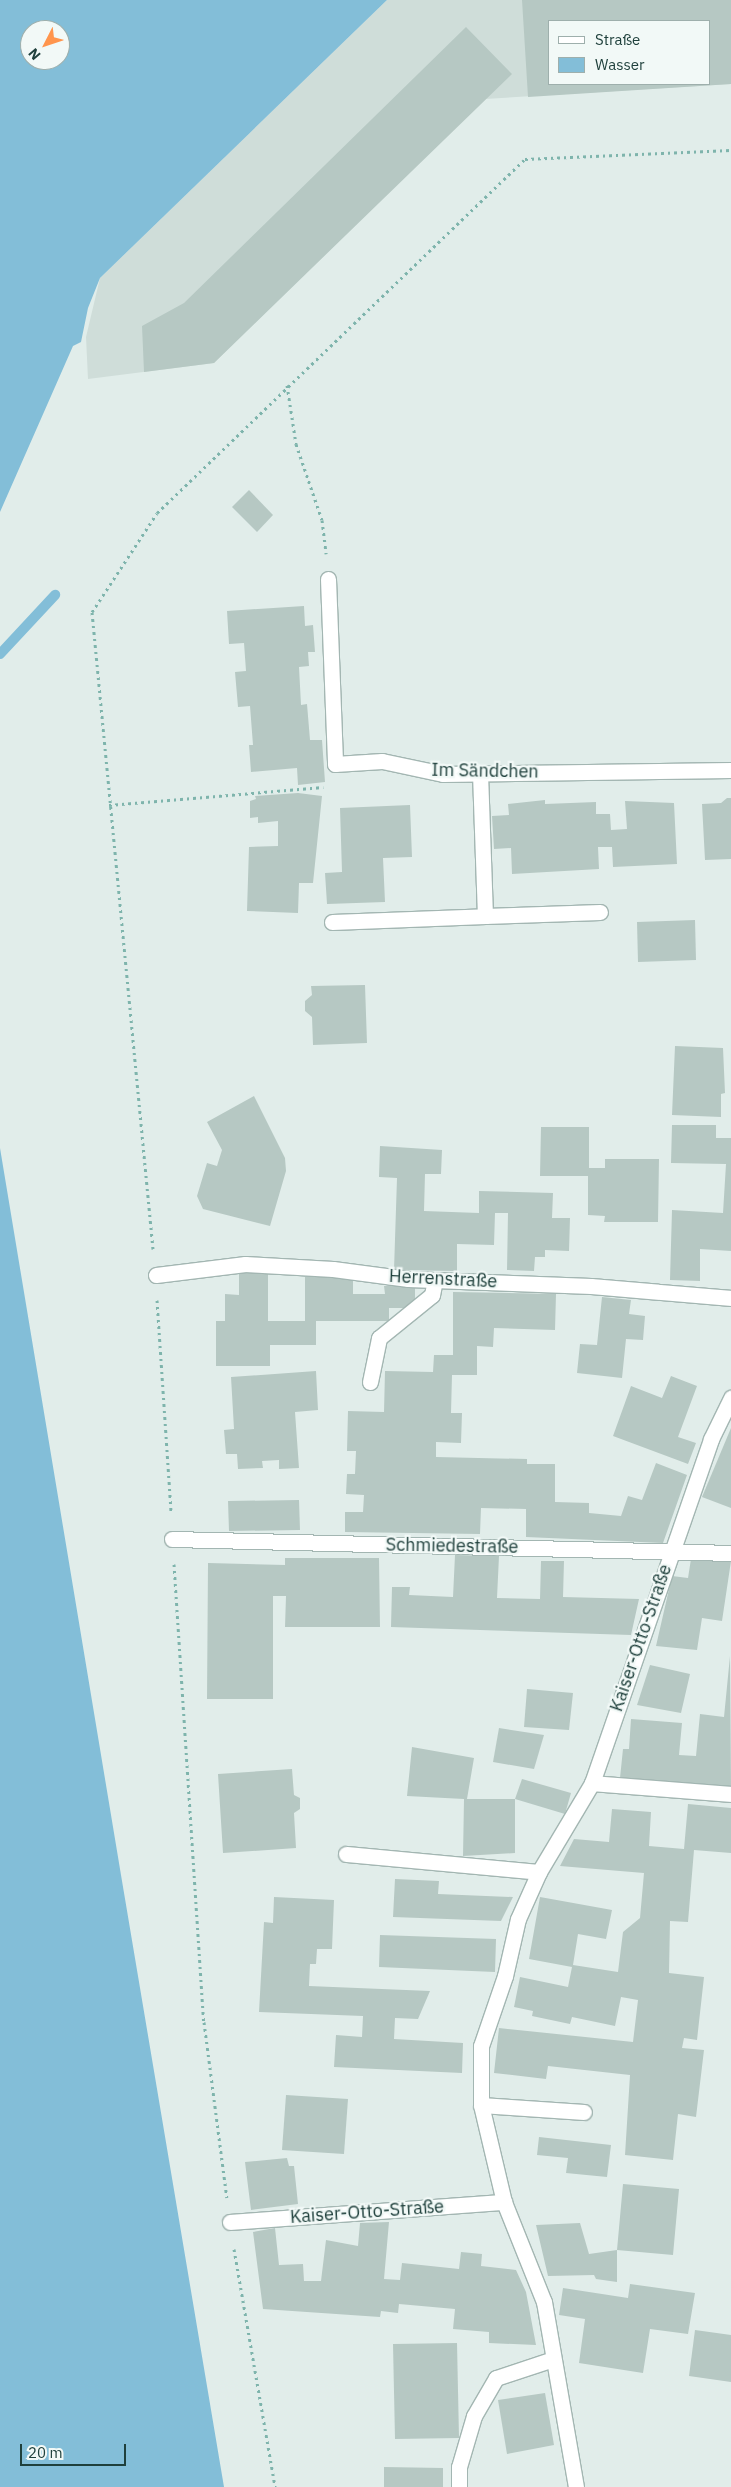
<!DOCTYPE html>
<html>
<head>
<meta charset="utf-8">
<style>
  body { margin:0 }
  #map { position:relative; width:731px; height:2487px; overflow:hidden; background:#e1edea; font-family:"IBM Plex Sans",sans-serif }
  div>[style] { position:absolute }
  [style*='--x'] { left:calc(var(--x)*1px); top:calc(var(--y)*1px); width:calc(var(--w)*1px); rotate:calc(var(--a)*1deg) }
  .built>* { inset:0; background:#cfddd9 }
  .water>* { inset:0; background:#83bed8 }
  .stream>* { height:10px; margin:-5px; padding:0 5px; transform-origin:5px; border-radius:5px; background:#83bed8 }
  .building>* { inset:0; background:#b6c8c3 }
  .path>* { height:3px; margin-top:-1.5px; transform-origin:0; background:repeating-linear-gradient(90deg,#7eb4ac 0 2.5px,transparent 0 6.5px) }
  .roads { filter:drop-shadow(1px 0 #a3b6b2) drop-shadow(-1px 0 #a3b6b2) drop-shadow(0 1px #a3b6b2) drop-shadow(0 -1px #a3b6b2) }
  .service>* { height:15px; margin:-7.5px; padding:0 7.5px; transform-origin:7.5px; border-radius:7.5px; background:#fff }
  .minor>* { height:15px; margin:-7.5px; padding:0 7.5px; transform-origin:7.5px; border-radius:7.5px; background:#fff }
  span { translate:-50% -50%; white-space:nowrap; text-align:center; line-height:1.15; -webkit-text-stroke:4.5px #f2f9f7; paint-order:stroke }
  .street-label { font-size:18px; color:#1f403c }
  .legend { position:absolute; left:548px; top:20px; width:162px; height:65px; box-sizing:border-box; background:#f2f9f7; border:1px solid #9eafac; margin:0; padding:6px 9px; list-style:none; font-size:15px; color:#1f403c }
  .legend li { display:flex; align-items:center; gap:10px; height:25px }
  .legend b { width:25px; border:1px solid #9eafac }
  .north { position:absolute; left:20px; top:20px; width:50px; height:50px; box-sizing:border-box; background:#f2f9f7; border:1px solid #9eafac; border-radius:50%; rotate:229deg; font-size:14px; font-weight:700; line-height:20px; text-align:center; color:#1f403c }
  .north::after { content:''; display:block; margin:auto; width:18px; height:22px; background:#ff954d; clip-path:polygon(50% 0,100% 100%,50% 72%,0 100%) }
  .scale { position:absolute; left:20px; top:2444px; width:106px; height:22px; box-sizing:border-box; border:2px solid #1f403c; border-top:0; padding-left:6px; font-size:15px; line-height:18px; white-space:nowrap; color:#1f403c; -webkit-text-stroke:4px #f2f9f7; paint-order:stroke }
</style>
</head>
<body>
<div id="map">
  <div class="built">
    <div style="clip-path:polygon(evenodd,387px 0,731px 0,731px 84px,485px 99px,214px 363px,88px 379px,86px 337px,100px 278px,387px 0,550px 21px,710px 21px,710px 84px,550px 84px,550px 21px)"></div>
  </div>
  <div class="water">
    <div style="clip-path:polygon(evenodd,0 0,387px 0,100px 278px,88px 308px,81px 342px,73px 346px,0 512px,0 0,30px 30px,60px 30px,60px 60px,30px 60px,30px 30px)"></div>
    <div style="clip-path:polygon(0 1148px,121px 1875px,224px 2487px,0 2487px)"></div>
  </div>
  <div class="stream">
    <div style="--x:0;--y:654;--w:81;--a:-47"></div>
  </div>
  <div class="building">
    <div style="clip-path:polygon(evenodd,522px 0,731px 0,731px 84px,528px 97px,522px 0,550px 21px,710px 21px,710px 84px,550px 84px,550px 21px)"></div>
    <div style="clip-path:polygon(466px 27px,512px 74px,214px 363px,144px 372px,142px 326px,184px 303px)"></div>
    <div style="clip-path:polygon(249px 490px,273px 515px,257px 532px,232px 507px)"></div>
    <div style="clip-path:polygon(304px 606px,305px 626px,313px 625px,315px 652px,308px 652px,309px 666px,299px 667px,301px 705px,307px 704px,310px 740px,322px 740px,325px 782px,298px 785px,297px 768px,251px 772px,249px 745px,253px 745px,250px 706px,238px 707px,235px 672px,246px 671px,244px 643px,229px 644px,227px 611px)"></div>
    <div style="clip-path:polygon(298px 793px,322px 796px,313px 883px,299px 883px,298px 913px,247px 911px,249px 847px,278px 846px,278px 821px,258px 823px,258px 817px,250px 818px,250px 801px,256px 799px,255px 796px)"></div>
    <div style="clip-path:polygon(727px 798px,731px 798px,731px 859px,705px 860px,702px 804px,721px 803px)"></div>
    <div style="clip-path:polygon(545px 800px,545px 804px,596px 802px,596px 814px,610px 814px,611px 830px,627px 829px,625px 801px,674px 803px,677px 864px,613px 867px,612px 847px,598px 847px,599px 869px,512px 874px,511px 848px,494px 849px,492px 816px,509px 815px,508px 804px)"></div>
    <div style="clip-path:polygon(410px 805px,412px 857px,383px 858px,385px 902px,327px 904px,325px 873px,342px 872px,340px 808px)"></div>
    <div style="clip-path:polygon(695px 920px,696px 960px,638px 962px,637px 922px)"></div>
    <div style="clip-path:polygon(365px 985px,367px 1043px,313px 1045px,312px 1017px,305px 1011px,305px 1001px,312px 995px,311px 986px)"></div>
    <div style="clip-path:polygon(675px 1046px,723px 1048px,725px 1093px,721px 1094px,721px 1117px,672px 1115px)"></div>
    <div style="clip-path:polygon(254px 1096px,285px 1158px,286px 1171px,270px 1226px,203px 1209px,197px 1196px,207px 1163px,217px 1166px,222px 1150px,207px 1122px)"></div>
    <div style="clip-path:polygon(672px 1125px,716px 1125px,716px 1138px,731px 1138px,731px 1251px,700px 1249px,700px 1281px,670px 1280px,672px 1210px,723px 1213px,726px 1164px,671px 1163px)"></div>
    <div style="clip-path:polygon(541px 1127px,589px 1127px,589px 1168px,605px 1168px,605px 1159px,659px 1159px,658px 1222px,604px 1222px,605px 1216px,588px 1215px,588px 1176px,540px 1176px)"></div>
    <div style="clip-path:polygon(380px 1146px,442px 1150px,441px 1174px,425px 1174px,424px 1211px,479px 1213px,479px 1191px,553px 1193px,552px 1218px,570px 1218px,569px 1251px,545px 1250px,545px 1257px,535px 1257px,534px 1271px,507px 1270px,508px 1213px,495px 1213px,494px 1245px,457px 1244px,457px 1271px,394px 1270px,397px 1178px,379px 1177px)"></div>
    <div style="clip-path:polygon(239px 1272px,268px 1272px,268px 1321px,305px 1321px,305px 1277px,353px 1277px,353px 1294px,385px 1294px,384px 1286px,415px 1286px,415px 1304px,410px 1308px,389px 1308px,389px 1321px,316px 1321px,316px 1345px,270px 1345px,270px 1366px,216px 1366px,216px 1321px,225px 1321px,225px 1294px,239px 1295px)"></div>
    <div style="clip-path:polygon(453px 1292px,556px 1294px,555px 1330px,494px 1328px,493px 1347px,477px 1346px,477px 1375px,452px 1375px,451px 1413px,462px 1413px,461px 1443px,436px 1442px,436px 1457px,527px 1459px,527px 1464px,555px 1464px,555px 1502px,589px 1503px,589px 1513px,621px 1516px,628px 1496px,642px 1500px,656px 1463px,687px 1475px,663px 1543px,526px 1537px,526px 1509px,481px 1508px,480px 1534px,345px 1532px,345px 1512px,363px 1512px,364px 1495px,346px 1494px,347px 1474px,355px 1474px,356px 1451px,347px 1451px,348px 1411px,384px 1412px,385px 1371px,433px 1372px,434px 1355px,453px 1355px)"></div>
    <div style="clip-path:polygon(602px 1297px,631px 1300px,629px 1314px,645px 1316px,643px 1340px,626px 1339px,622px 1378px,577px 1373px,580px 1344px,597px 1345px)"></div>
    <div style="clip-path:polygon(316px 1371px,318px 1410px,295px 1412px,299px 1468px,279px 1469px,279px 1460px,262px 1461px,263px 1468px,238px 1469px,237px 1454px,226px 1454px,224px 1430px,234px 1429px,231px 1377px)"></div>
    <div style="clip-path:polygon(671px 1376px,697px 1386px,678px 1437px,696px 1443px,688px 1464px,613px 1436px,631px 1386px,662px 1398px)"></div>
    <div style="clip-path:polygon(731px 1428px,731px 1508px,702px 1497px)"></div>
    <div style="clip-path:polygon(299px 1500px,300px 1530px,229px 1531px,228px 1501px)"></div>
    <div style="clip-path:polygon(455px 1555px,499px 1556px,497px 1598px,540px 1599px,541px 1561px,564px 1561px,563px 1597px,639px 1599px,631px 1635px,391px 1627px,392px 1587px,410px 1587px,409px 1595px,453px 1597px)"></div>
    <div style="clip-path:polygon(285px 1558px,379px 1558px,380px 1627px,285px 1627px,286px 1596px,273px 1596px,273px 1699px,207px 1699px,208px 1563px,285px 1565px)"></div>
    <div style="clip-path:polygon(691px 1559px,731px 1561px,722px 1621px,702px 1618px,697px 1650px,656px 1646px,672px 1576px,688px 1578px)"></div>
    <div style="clip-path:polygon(730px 1656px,731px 1789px,620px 1778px,623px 1749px,629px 1749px,631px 1719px,682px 1723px,679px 1755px,696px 1756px,700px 1714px,724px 1717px)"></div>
    <div style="clip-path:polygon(650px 1665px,690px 1674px,681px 1713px,637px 1705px)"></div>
    <div style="clip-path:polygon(527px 1689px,573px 1693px,569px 1730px,524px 1727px)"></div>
    <div style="clip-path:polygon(499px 1728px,544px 1735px,534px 1769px,493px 1762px)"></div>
    <div style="clip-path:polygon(412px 1747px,474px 1758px,467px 1799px,515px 1799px,515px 1853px,463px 1856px,464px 1799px,407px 1796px)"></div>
    <div style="clip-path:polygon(292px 1769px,294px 1795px,300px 1798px,300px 1809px,294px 1813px,296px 1848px,223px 1853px,218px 1774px)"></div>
    <div style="clip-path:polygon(522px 1779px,571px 1793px,565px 1814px,515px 1799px)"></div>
    <div style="clip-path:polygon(688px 1804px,731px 1808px,731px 1853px,694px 1850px,688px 1922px,670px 1921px,669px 1973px,704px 1977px,697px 2040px,684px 2038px,682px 2048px,704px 2050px,696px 2117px,678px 2114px,673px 2160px,625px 2155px,630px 2075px,548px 2066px,546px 2079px,494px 2073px,499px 2028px,633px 2042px,638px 2000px,621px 1997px,615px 2026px,572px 2017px,570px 2024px,532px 2016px,533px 2011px,514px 2007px,520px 1977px,568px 1987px,572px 1967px,529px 1959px,540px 1897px,612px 1910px,606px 1939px,578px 1934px,573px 1965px,618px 1972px,623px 1932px,640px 1918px,644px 1873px,560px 1866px,574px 1839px,609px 1842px,612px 1809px,651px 1812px,649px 1846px,684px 1849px)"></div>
    <div style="clip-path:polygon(395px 1879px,439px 1881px,438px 1894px,513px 1897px,501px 1921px,393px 1917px)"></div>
    <div style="clip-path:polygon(274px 1897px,334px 1900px,332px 1949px,317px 1949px,316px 1964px,310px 1964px,309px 1986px,430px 1991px,418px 2019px,395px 2018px,394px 2039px,463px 2043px,462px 2073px,334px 2067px,336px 2035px,362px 2037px,363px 2016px,259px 2012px,264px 1922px,273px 1923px)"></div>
    <div style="clip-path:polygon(380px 1935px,496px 1939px,495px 1972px,379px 1967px)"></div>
    <div style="clip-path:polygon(286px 2095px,348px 2099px,344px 2154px,282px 2150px)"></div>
    <div style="clip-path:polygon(539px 2137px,611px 2145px,607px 2177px,566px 2173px,568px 2158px,537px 2155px)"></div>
    <div style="clip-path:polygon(287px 2158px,289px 2166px,294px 2166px,298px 2204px,251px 2210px,245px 2162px)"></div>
    <div style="clip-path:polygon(623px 2184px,679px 2189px,673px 2255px,617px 2250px)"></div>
    <div style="clip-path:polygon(389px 2222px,384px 2279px,400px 2280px,402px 2263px,459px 2269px,461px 2252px,482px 2254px,481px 2266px,516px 2270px,526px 2292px,536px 2345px,489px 2343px,489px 2332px,453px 2329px,455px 2309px,399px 2304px,398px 2313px,381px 2311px,380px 2317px,263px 2309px,253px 2232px,275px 2228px,279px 2265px,303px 2264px,304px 2281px,321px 2281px,326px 2240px,358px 2246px,360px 2223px)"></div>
    <div style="clip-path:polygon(580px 2223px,589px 2254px,617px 2250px,617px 2282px,596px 2279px,594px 2275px,548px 2276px,536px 2225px)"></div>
    <div style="clip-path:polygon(630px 2284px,695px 2293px,688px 2334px,650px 2329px,643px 2373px,579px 2363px,585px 2319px,559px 2315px,563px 2288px,628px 2298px)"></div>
    <div style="clip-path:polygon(695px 2330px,731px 2335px,731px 2382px,689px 2376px)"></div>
    <div style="clip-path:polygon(457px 2343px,459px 2438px,395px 2439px,393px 2344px)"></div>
    <div style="clip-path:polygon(545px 2393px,554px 2445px,507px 2454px,498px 2400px)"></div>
    <div style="clip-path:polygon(384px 2467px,443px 2468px,443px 2487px,384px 2487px)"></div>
  </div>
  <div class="path">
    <div style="--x:287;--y:385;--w:60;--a:81.3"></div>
    <div style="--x:296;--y:444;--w:80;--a:71.1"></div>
    <div style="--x:322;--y:520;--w:34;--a:83"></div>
    <div style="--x:109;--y:805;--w:215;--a:-4.8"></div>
    <div style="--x:153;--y:1249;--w:640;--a:-95.47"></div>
    <div style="--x:92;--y:612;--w:118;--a:-56.7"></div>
    <div style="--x:157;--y:513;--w:511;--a:-43.89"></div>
    <div style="--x:525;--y:159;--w:206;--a:-2.5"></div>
    <div style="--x:157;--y:1300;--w:213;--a:86.2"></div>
    <div style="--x:174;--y:1564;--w:459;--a:86.3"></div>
    <div style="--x:204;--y:2022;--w:177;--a:82.6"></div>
    <div style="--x:234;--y:2249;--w:242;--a:80.2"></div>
  </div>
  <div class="roads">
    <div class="service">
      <div style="--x:480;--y:773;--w:143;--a:88"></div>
      <div style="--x:485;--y:916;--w:115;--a:-2"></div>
      <div style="--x:332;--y:922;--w:153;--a:-2.2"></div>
      <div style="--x:156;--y:1275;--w:90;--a:-7"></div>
      <div style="--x:245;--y:1264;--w:88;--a:3.3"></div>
      <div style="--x:333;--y:1269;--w:76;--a:7.6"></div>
      <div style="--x:408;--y:1279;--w:183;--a:2.2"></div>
      <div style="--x:591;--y:1286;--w:141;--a:4.9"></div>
      <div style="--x:370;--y:1382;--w:45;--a:-78.4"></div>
      <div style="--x:379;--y:1338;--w:68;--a:-39.1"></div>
      <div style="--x:432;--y:1295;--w:15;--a:-79"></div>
      <div style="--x:592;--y:1783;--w:139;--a:4.5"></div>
    </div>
    <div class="minor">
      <div style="--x:328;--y:579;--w:185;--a:87.8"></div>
      <div style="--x:335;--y:764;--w:47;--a:-3.7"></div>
      <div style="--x:382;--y:761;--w:62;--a:12"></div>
      <div style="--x:443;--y:774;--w:288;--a:-0.8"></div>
      <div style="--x:172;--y:1539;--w:559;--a:1.43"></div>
      <div style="--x:346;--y:1854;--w:194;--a:5.3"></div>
      <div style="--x:481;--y:2105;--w:103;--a:3.9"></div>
      <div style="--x:230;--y:2222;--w:275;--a:-4.2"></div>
      <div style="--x:459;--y:2487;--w:20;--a:-90"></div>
      <div style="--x:459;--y:2467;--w:53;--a:-73.6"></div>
      <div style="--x:474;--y:2416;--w:44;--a:-59.9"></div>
      <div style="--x:496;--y:2378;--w:60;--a:-18.4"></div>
      <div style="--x:576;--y:2487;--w:188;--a:-99.8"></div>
      <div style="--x:544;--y:2302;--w:108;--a:-111.8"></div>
      <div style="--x:504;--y:2202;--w:100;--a:-103.3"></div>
      <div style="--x:481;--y:2105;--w:59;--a:-90"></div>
      <div style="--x:481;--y:2046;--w:74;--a:-71.1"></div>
      <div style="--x:505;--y:1976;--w:58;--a:-77.2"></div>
      <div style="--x:518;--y:1919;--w:51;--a:-65.9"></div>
      <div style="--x:539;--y:1872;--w:104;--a:-59.2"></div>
      <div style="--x:592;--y:1783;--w:364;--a:-70.9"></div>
      <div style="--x:711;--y:1439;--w:46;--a:-64"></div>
    </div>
  </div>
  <div class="street-label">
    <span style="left:485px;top:771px;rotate:1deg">Im Sändchen</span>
    <span style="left:443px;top:1279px;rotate:3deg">Herrenstraße</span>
    <span style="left:452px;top:1546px;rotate:1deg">Schmiedestraße</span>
    <span style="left:641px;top:1638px;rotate:-71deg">Kaiser-Otto-Straße</span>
    <span style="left:367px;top:2212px;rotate:-4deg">Kaiser-Otto-Straße</span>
  </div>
  <ul class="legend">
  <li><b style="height:6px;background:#fff"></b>Straße</li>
  <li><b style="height:14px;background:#83bed8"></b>Wasser</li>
  </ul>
  <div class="north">N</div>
  <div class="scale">20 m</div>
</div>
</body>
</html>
